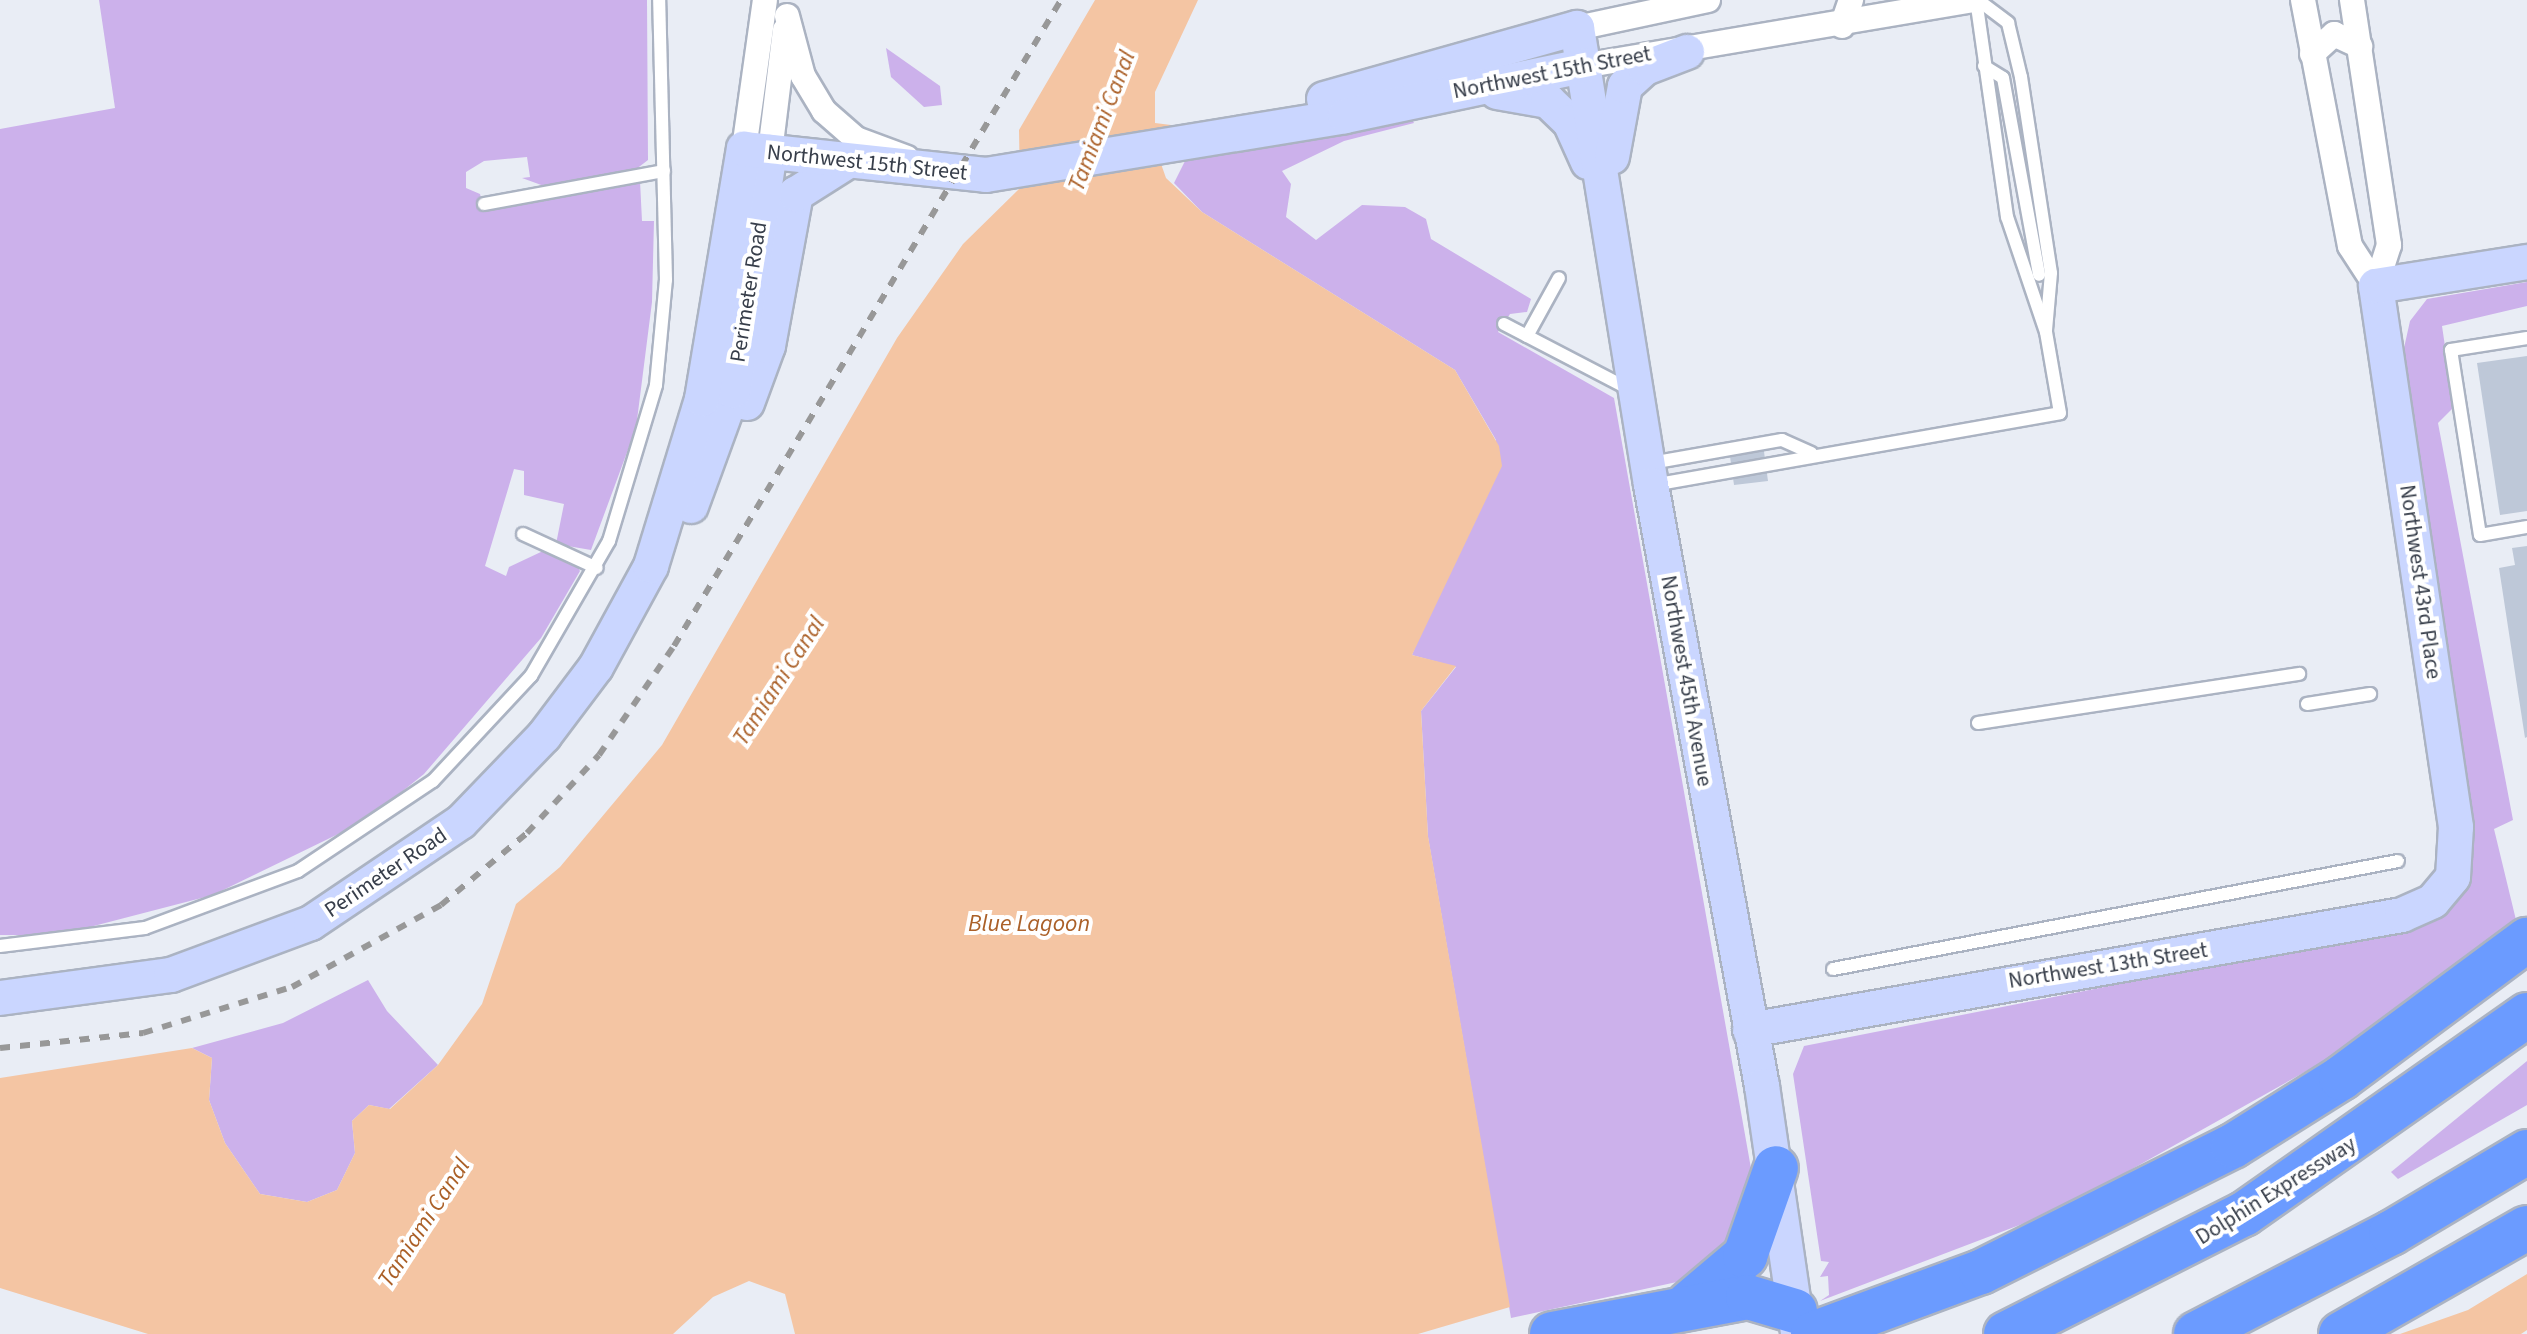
<!DOCTYPE html>
<html>
<head>
<meta charset="utf-8">
<style>
  body { margin:0 }
  #map { position:relative; width:2527px; height:1334px; overflow:hidden; background:#e9edf5; font-family:"Source Sans 3",sans-serif }
  div>[style] { position:absolute }
  [style*='--x'] { left:calc(var(--x)*1px); top:calc(var(--y)*1px); width:calc(var(--w)*1px); rotate:calc(var(--a)*1deg) }
  .green>* { inset:0; background:#ccb1eb }
  .water>* { inset:0; background:#f4c5a3 }
  .building>* { inset:0; background:#bec8d8 }
  .roads { filter:drop-shadow(2px 0 #abb3c2) drop-shadow(-2px 0 #abb3c2) drop-shadow(0 2px #abb3c2) drop-shadow(0 -2px #abb3c2) }
  .lane>* { height:12px; margin:-6px; padding:0 6px; transform-origin:6px; border-radius:6px; background:#fff }
  .street>* { height:24px; margin:-12px; padding:0 12px; transform-origin:12px; border-radius:12px; background:#fff }
  .secondary>* { height:34px; margin:-17px; padding:0 17px; transform-origin:17px; border-radius:17px; background:#cad6ff }
  .highway>* { height:44px; margin:-22px; padding:0 22px; transform-origin:22px; border-radius:22px; background:#6b9bff }
  .rail>* { height:6px; margin-top:-3px; transform-origin:0; background:repeating-linear-gradient(90deg,#989898 0 10px,transparent 0 20px) }
  span { translate:-50% -50%; white-space:nowrap; text-align:center; line-height:1.15; -webkit-text-stroke:8px #fff; paint-order:stroke }
  .street-label { font-size:22px; color:#373e4a }
  .water-label { font-size:24px; color:#ab6028; font-style:italic }
</style>
</head>
<body>
<div id="map">
  <div class="green">
    <div style="clip-path:polygon(99px 0,647px 0,648px 160px,635px 170px,544px 186px,522px 178px,530px 177px,527px 157px,484px 161px,466px 172px,466px 188px,480px 194px,484px 209px,640px 181px,642px 221px,654px 221px,652px 302px,636px 428px,591px 550px,556px 544px,564px 504px,524px 495px,524px 471px,514px 469px,485px 566px,506px 576px,509px 567px,543px 551px,575px 562px,580px 571px,541px 638px,424px 774px,365px 821px,213px 895px,59px 935px,0 935px,0 129px,115px 108px)"></div>
    <div style="clip-path:polygon(886px 48px,940px 86px,942px 105px,924px 107px,891px 77px)"></div>
    <div style="clip-path:polygon(1411px 117px,1414px 123px,1344px 141px,1282px 171px,1291px 184px,1286px 217px,1316px 240px,1362px 205px,1405px 207px,1426px 219px,1431px 239px,1531px 299px,1527px 312px,1510px 314px,1498px 332px,1614px 398px,1752px 1174px,1743px 1231px,1686px 1280px,1511px 1318px,1428px 837px,1421px 711px,1456px 667px,1412px 655px,1496px 440px,1455px 370px,1202px 212px,1174px 183px,1187px 157px)"></div>
    <div style="clip-path:polygon(2527px 282px,2527px 306px,2442px 326px,2454px 407px,2438px 423px,2513px 820px,2494px 829px,2516px 920px,2337px 1054px,2059px 1210px,1820px 1301px,1829px 1295px,1828px 1276px,1820px 1277px,1829px 1262px,1821px 1261px,1793px 1074px,1804px 1046px,2414px 926px,2469px 870px,2472px 843px,2404px 348px,2410px 321px,2427px 299px)"></div>
    <div style="clip-path:polygon(368px 980px,387px 1011px,438px 1065px,389px 1109px,369px 1105px,352px 1121px,355px 1153px,337px 1190px,307px 1202px,260px 1194px,225px 1143px,209px 1100px,212px 1058px,192px 1048px,283px 1023px)"></div>
    <div style="clip-path:polygon(2527px 1061px,2527px 1105px,2398px 1179px,2391px 1172px)"></div>
  </div>
  <div class="water">
    <div style="clip-path:polygon(1095px 0,1198px 0,1155px 92px,1155px 123px,1179px 126px,1160px 161px,1166px 178px,1202px 212px,1455px 370px,1499px 446px,1502px 466px,1412px 655px,1456px 666px,1421px 711px,1428px 836px,1510px 1307px,1418px 1334px,795px 1334px,785px 1294px,749px 1281px,713px 1297px,673px 1334px,148px 1334px,0 1288px,0 1078px,192px 1048px,212px 1058px,209px 1100px,225px 1143px,260px 1194px,307px 1202px,337px 1190px,355px 1153px,352px 1121px,369px 1105px,390px 1109px,438px 1065px,482px 1004px,516px 904px,560px 867px,662px 745px,897px 338px,963px 244px,1020px 188px,1019px 130px)"></div>
    <div style="clip-path:polygon(2527px 1274px,2527px 1330px,2521px 1334px,2400px 1334px,2468px 1310px)"></div>
  </div>
  <div class="building">
    <div style="clip-path:polygon(2527px 356px,2527px 511px,2500px 515px,2477px 363px)"></div>
    <div style="clip-path:polygon(1762px 437px,1768px 481px,1734px 485px,1728px 442px)"></div>
    <div style="clip-path:polygon(2527px 546px,2527px 737px,2525px 738px,2499px 568px,2515px 565px,2512px 548px)"></div>
  </div>
  <div class="roads">
    <div class="lane">
      <div style="--x:1978;--y:0;--w:38;--a:37"></div>
      <div style="--x:2008;--y:23;--w:56;--a:76.5"></div>
      <div style="--x:2021;--y:77;--w:198;--a:81.3"></div>
      <div style="--x:2051;--y:273;--w:57;--a:95"></div>
      <div style="--x:1984;--y:66;--w:22;--a:32"></div>
      <div style="--x:2003;--y:78;--w:200;--a:79.6"></div>
      <div style="--x:484;--y:204;--w:183;--a:-10.4"></div>
      <div style="--x:1504;--y:324;--w:143;--a:27.5"></div>
      <div style="--x:1527;--y:336;--w:66;--a:-61.1"></div>
      <div style="--x:2527;--y:338;--w:77;--a:171"></div>
      <div style="--x:2451;--y:350;--w:187;--a:81.1"></div>
      <div style="--x:2480;--y:535;--w:48;--a:-9.7"></div>
      <div style="--x:1651;--y:463;--w:133;--a:-10"></div>
      <div style="--x:1782;--y:440;--w:32;--a:24"></div>
      <div style="--x:1653;--y:485;--w:413;--a:-10"></div>
      <div style="--x:2060;--y:413;--w:82;--a:-99.8"></div>
      <div style="--x:2046;--y:332;--w:121;--a:-108.7"></div>
      <div style="--x:2007;--y:217;--w:219;--a:-98.1"></div>
      <div style="--x:523;--y:534;--w:81;--a:24.7"></div>
      <div style="--x:2307;--y:704;--w:64;--a:-9"></div>
      <div style="--x:1978;--y:723;--w:325;--a:-8.7"></div>
      <div style="--x:0;--y:946;--w:146;--a:-7.1"></div>
      <div style="--x:145;--y:928;--w:163;--a:-20.4"></div>
      <div style="--x:298;--y:871;--w:162;--a:-33.7"></div>
      <div style="--x:433;--y:781;--w:144;--a:-47"></div>
      <div style="--x:531;--y:676;--w:156;--a:-60"></div>
      <div style="--x:609;--y:541;--w:163;--a:-73.2"></div>
      <div style="--x:656;--y:385;--w:105;--a:-84.6"></div>
      <div style="--x:666;--y:280;--w:280;--a:-91.4"></div>
      <div style="--x:1833;--y:969;--w:575;--a:-10.82"></div>
    </div>
    <div class="street">
      <div style="--x:2303;--y:0;--w:250;--a:79.2"></div>
      <div style="--x:2350;--y:246;--w:48;--a:57"></div>
      <div style="--x:2352;--y:0;--w:248;--a:81.4"></div>
      <div style="--x:2389;--y:245;--w:43;--a:107.6"></div>
      <div style="--x:787;--y:16;--w:62;--a:75.1"></div>
      <div style="--x:803;--y:76;--w:41;--a:59"></div>
      <div style="--x:824;--y:111;--w:43;--a:41.2"></div>
      <div style="--x:856;--y:139;--w:54;--a:20.4"></div>
      <div style="--x:1842;--y:26;--w:28;--a:-71"></div>
      <div style="--x:1577;--y:28;--w:134;--a:-12.1"></div>
      <div style="--x:2312;--y:54;--w:30;--a:-42"></div>
      <div style="--x:2334;--y:34;--w:29;--a:25"></div>
      <div style="--x:1583;--y:66;--w:395;--a:-9.6"></div>
      <div style="--x:744;--y:149;--w:150;--a:-82"></div>
      <div style="--x:770;--y:152;--w:123;--a:-83"></div>
    </div>
    <div class="secondary">
      <div style="--x:1497;--y:92;--w:52;--a:10"></div>
      <div style="--x:1548;--y:101;--w:30;--a:44"></div>
      <div style="--x:1570;--y:122;--w:44;--a:65.8"></div>
      <div style="--x:1324;--y:99;--w:263;--a:-15.7"></div>
      <div style="--x:1577;--y:28;--w:463;--a:80.8"></div>
      <div style="--x:1651;--y:485;--w:611;--a:79.54"></div>
      <div style="--x:1762;--y:1086;--w:251;--a:81.7"></div>
      <div style="--x:1612;--y:157;--w:72;--a:-79.6"></div>
      <div style="--x:1625;--y:86;--w:27;--a:-42"></div>
      <div style="--x:1645;--y:68;--w:45;--a:-20.9"></div>
      <div style="--x:747;--y:403;--w:61;--a:-69.8"></div>
      <div style="--x:768;--y:346;--w:155;--a:-79.6"></div>
      <div style="--x:796;--y:194;--w:58;--a:-32.3"></div>
      <div style="--x:691;--y:506;--w:122;--a:-69.9"></div>
      <div style="--x:733;--y:391;--w:242;--a:-81.2"></div>
      <div style="--x:0;--y:998;--w:173;--a:-7.7"></div>
      <div style="--x:171;--y:975;--w:149;--a:-20.4"></div>
      <div style="--x:311;--y:923;--w:181;--a:-34"></div>
      <div style="--x:461;--y:822;--w:120;--a:-46"></div>
      <div style="--x:544;--y:736;--w:86;--a:-53"></div>
      <div style="--x:596;--y:667;--w:115;--a:-61.4"></div>
      <div style="--x:651;--y:566;--w:175;--a:-73"></div>
      <div style="--x:702;--y:399;--w:254;--a:-80.5"></div>
      <div style="--x:744;--y:149;--w:243;--a:6.1"></div>
      <div style="--x:986;--y:175;--w:364;--a:-9.3"></div>
      <div style="--x:1345;--y:116;--w:243;--a:-11.9"></div>
      <div style="--x:1750;--y:1030;--w:662;--a:-10"></div>
      <div style="--x:2402;--y:915;--w:34;--a:-24"></div>
      <div style="--x:2433;--y:901;--w:31;--a:-50"></div>
      <div style="--x:2453;--y:877;--w:50;--a:-86.6"></div>
      <div style="--x:2456;--y:827;--w:547;--a:-98.41"></div>
      <div style="--x:2376;--y:286;--w:153;--a:-9"></div>
    </div>
    <div class="highway">
      <div style="--x:1688;--y:1304;--w:75;--a:-40.1"></div>
      <div style="--x:1745;--y:1256;--w:93;--a:-70.6"></div>
      <div style="--x:1552;--y:1334;--w:199;--a:-10.7"></div>
      <div style="--x:1748;--y:1297;--w:49;--a:16.6"></div>
      <div style="--x:1813;--y:1334;--w:179;--a:-20.3"></div>
      <div style="--x:1981;--y:1272;--w:282;--a:-26.6"></div>
      <div style="--x:2233;--y:1146;--w:128;--a:-32.2"></div>
      <div style="--x:2341;--y:1078;--w:232;--a:-36.6"></div>
      <div style="--x:2006;--y:1334;--w:267;--a:-26.8"></div>
      <div style="--x:2244;--y:1214;--w:346;--a:-35.1"></div>
      <div style="--x:2196;--y:1334;--w:220;--a:-27.4"></div>
      <div style="--x:2391;--y:1233;--w:158;--a:-30.8"></div>
      <div style="--x:2341;--y:1334;--w:214;--a:-29.7"></div>
    </div>
  </div>
  <div class="rail">
    <div style="--x:0;--y:1048;--w:144;--a:-6"></div>
    <div style="--x:143;--y:1033;--w:156;--a:-17.2"></div>
    <div style="--x:292;--y:987;--w:170;--a:-28.8"></div>
    <div style="--x:441;--y:905;--w:112;--a:-39.9"></div>
    <div style="--x:527;--y:833;--w:106;--a:-47.3"></div>
    <div style="--x:599;--y:755;--w:132;--a:-55.5"></div>
    <div style="--x:674;--y:646;--w:753;--a:-59.08"></div>
  </div>
  <div class="street-label">
    <span style="left:1552px;top:73px;rotate:-11deg">Northwest 15th Street</span>
    <span style="left:867px;top:163px;rotate:6deg">Northwest 15th Street</span>
    <span style="left:749px;top:292px;rotate:-81deg">Perimeter Road</span>
    <span style="left:2420px;top:582px;rotate:82deg">Northwest 43rd Place</span>
    <span style="left:1686px;top:681px;rotate:80deg">Northwest 45th Avenue</span>
    <span style="left:386px;top:873px;rotate:-34deg">Perimeter Road</span>
    <span style="left:2108px;top:966px;rotate:-9deg">Northwest 13th Street</span>
    <span style="left:2276px;top:1191px;rotate:-32deg">Dolphin Expressway</span>
  </div>
  <div class="water-label">
    <span style="left:1102px;top:121px;rotate:-69deg">Tamiami Canal</span>
    <span style="left:779px;top:681px;rotate:-57deg">Tamiami Canal</span>
    <span style="left:1029px;top:924px">Blue Lagoon</span>
    <span style="left:424px;top:1223px;rotate:-57deg">Tamiami Canal</span>
  </div>
</div>
</body>
</html>
